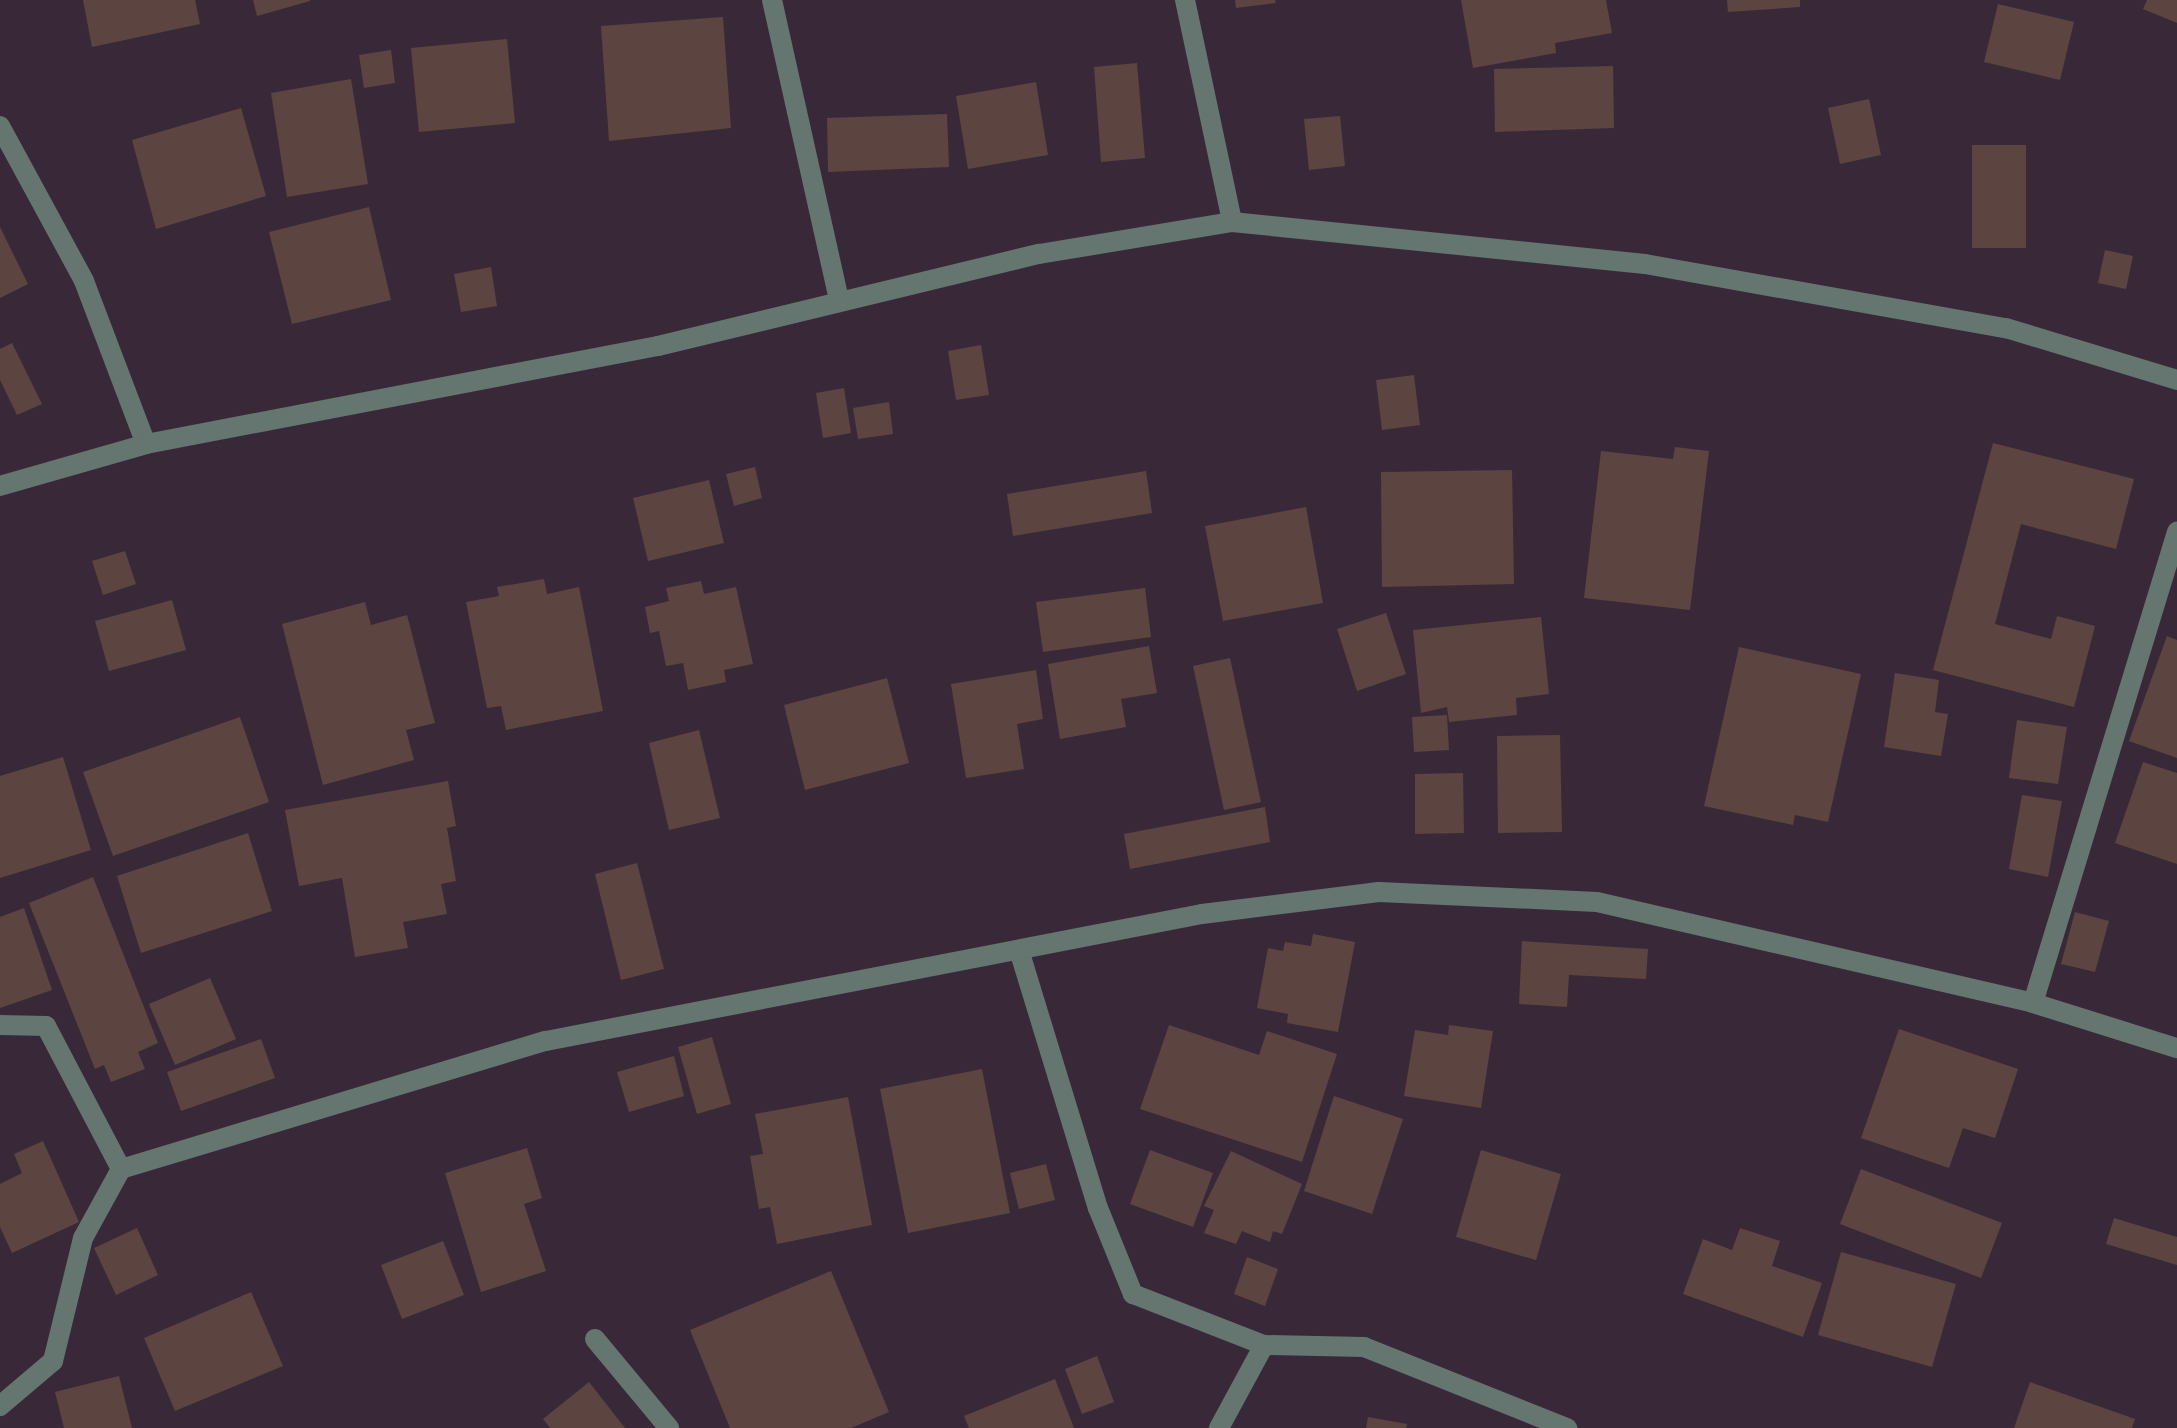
<!DOCTYPE html>
<html>
<head>
<meta charset="utf-8">
<style>
  body { margin:0 }
  #map { position:relative; width:2177px; height:1428px; overflow:hidden; background:#392938; font-family:"Libre Baskerville",serif }
  div>[style] { position:absolute }
  [style*='--x'] { left:calc(var(--x)*1px); top:calc(var(--y)*1px); width:calc(var(--w)*1px); rotate:calc(var(--a)*1deg) }
  .building>* { inset:0; background:#5c4440 }
  .minor>* { height:20px; margin:-10px; padding:0 10px; transform-origin:10px; border-radius:10px; background:#657570 }
  span { translate:-50% -50%; white-space:nowrap; text-align:center; line-height:1.15; -webkit-text-stroke:7px #392938; paint-order:stroke }
</style>
</head>
<body>
<div id="map">
  <div class="building">
    <div style="clip-path:polygon(83px 0,195px 0,200px 24px,92px 47px)"></div>
    <div style="clip-path:polygon(253px 0,310px 0,310px 1px,257px 16px)"></div>
    <div style="clip-path:polygon(1235px 0,1275px 0,1276px 3px,1236px 8px)"></div>
    <div style="clip-path:polygon(1461px 0,1606px 0,1612px 33px,1555px 43px,1556px 53px,1473px 68px)"></div>
    <div style="clip-path:polygon(1727px 0,1800px 0,1800px 7px,1728px 12px)"></div>
    <div style="clip-path:polygon(2147px 0,2177px 0,2177px 23px,2143px 9px)"></div>
    <div style="clip-path:polygon(1998px 4px,2074px 22px,2060px 80px,1984px 62px)"></div>
    <div style="clip-path:polygon(723px 17px,731px 128px,609px 141px,601px 26px)"></div>
    <div style="clip-path:polygon(507px 39px,515px 123px,419px 132px,411px 48px)"></div>
    <div style="clip-path:polygon(391px 50px,395px 83px,364px 88px,359px 55px)"></div>
    <div style="clip-path:polygon(1137px 63px,1145px 158px,1101px 162px,1094px 67px)"></div>
    <div style="clip-path:polygon(1613px 66px,1614px 128px,1495px 132px,1494px 69px)"></div>
    <div style="clip-path:polygon(351px 79px,368px 184px,287px 197px,271px 93px)"></div>
    <div style="clip-path:polygon(1036px 82px,1048px 155px,968px 169px,956px 96px)"></div>
    <div style="clip-path:polygon(1869px 99px,1881px 155px,1840px 164px,1828px 108px)"></div>
    <div style="clip-path:polygon(241px 108px,266px 196px,156px 229px,132px 140px)"></div>
    <div style="clip-path:polygon(947px 114px,949px 167px,828px 172px,827px 118px)"></div>
    <div style="clip-path:polygon(1340px 116px,1345px 166px,1309px 170px,1304px 119px)"></div>
    <div style="clip-path:polygon(1972px 145px,2026px 145px,2026px 248px,1972px 248px)"></div>
    <div style="clip-path:polygon(369px 207px,391px 300px,292px 324px,269px 232px)"></div>
    <div style="clip-path:polygon(0 227px,28px 284px,0 298px)"></div>
    <div style="clip-path:polygon(2105px 250px,2133px 256px,2126px 289px,2098px 283px)"></div>
    <div style="clip-path:polygon(491px 267px,497px 306px,461px 312px,454px 274px)"></div>
    <div style="clip-path:polygon(12px 343px,42px 404px,17px 415px,0 380px,0 349px)"></div>
    <div style="clip-path:polygon(981px 345px,989px 395px,956px 400px,948px 351px)"></div>
    <div style="clip-path:polygon(1414px 375px,1420px 425px,1382px 430px,1376px 380px)"></div>
    <div style="clip-path:polygon(844px 388px,851px 433px,823px 438px,816px 393px)"></div>
    <div style="clip-path:polygon(889px 402px,893px 434px,858px 439px,853px 408px)"></div>
    <div style="clip-path:polygon(1993px 443px,2134px 479px,2116px 549px,2021px 524px,1995px 624px,2051px 639px,2057px 616px,2095px 626px,2074px 707px,1933px 670px)"></div>
    <div style="clip-path:polygon(1675px 447px,1709px 451px,1690px 610px,1584px 598px,1601px 451px,1673px 459px)"></div>
    <div style="clip-path:polygon(755px 467px,762px 498px,734px 506px,726px 474px)"></div>
    <div style="clip-path:polygon(1512px 470px,1514px 584px,1382px 587px,1381px 472px)"></div>
    <div style="clip-path:polygon(1146px 471px,1152px 513px,1013px 536px,1007px 494px)"></div>
    <div style="clip-path:polygon(709px 480px,724px 543px,648px 561px,633px 498px)"></div>
    <div style="clip-path:polygon(1306px 507px,1323px 603px,1223px 621px,1205px 526px)"></div>
    <div style="clip-path:polygon(125px 551px,136px 584px,103px 595px,92px 561px)"></div>
    <div style="clip-path:polygon(544px 579px,547px 594px,579px 587px,603px 711px,506px 730px,501px 706px,487px 708px,466px 602px,499px 596px,497px 587px)"></div>
    <div style="clip-path:polygon(701px 581px,704px 594px,736px 587px,753px 664px,724px 670px,726px 682px,688px 690px,683px 663px,666px 666px,659px 631px,650px 633px,645px 607px,669px 601px,666px 588px)"></div>
    <div style="clip-path:polygon(1145px 588px,1151px 637px,1043px 652px,1036px 602px)"></div>
    <div style="clip-path:polygon(172px 600px,186px 650px,109px 671px,95px 621px)"></div>
    <div style="clip-path:polygon(365px 602px,371px 625px,407px 615px,435px 723px,406px 730px,414px 760px,323px 785px,282px 624px)"></div>
    <div style="clip-path:polygon(1386px 613px,1406px 674px,1357px 691px,1337px 629px)"></div>
    <div style="clip-path:polygon(1541px 617px,1549px 694px,1516px 698px,1517px 715px,1449px 722px,1447px 707px,1421px 713px,1413px 630px)"></div>
    <div style="clip-path:polygon(2167px 636px,2177px 640px,2177px 758px,2129px 741px)"></div>
    <div style="clip-path:polygon(1149px 646px,1157px 693px,1121px 699px,1126px 727px,1060px 739px,1048px 664px)"></div>
    <div style="clip-path:polygon(1739px 647px,1861px 674px,1828px 822px,1795px 815px,1793px 825px,1704px 806px)"></div>
    <div style="clip-path:polygon(1230px 658px,1261px 802px,1224px 810px,1193px 666px)"></div>
    <div style="clip-path:polygon(1036px 670px,1043px 719px,1017px 724px,1024px 769px,966px 778px,951px 684px)"></div>
    <div style="clip-path:polygon(1895px 673px,1939px 680px,1935px 712px,1948px 714px,1941px 756px,1884px 747px)"></div>
    <div style="clip-path:polygon(887px 678px,909px 763px,805px 790px,784px 705px)"></div>
    <div style="clip-path:polygon(1447px 715px,1449px 750px,1414px 752px,1412px 717px)"></div>
    <div style="clip-path:polygon(240px 717px,269px 802px,113px 856px,83px 772px)"></div>
    <div style="clip-path:polygon(2017px 720px,2067px 727px,2058px 784px,2009px 778px)"></div>
    <div style="clip-path:polygon(699px 730px,720px 818px,669px 830px,649px 743px)"></div>
    <div style="clip-path:polygon(1560px 735px,1562px 832px,1498px 833px,1497px 736px)"></div>
    <div style="clip-path:polygon(63px 757px,91px 850px,0 878px,0 776px)"></div>
    <div style="clip-path:polygon(2143px 762px,2177px 773px,2177px 864px,2115px 843px)"></div>
    <div style="clip-path:polygon(1463px 773px,1464px 833px,1415px 834px,1415px 774px)"></div>
    <div style="clip-path:polygon(448px 781px,456px 826px,447px 828px,456px 881px,441px 884px,447px 914px,403px 922px,408px 948px,355px 957px,342px 878px,299px 886px,285px 810px)"></div>
    <div style="clip-path:polygon(2022px 795px,2062px 801px,2048px 877px,2009px 869px)"></div>
    <div style="clip-path:polygon(1265px 807px,1270px 842px,1130px 869px,1124px 834px)"></div>
    <div style="clip-path:polygon(248px 833px,272px 911px,141px 953px,117px 876px)"></div>
    <div style="clip-path:polygon(637px 863px,664px 969px,621px 980px,595px 874px)"></div>
    <div style="clip-path:polygon(93px 877px,158px 1043px,138px 1052px,145px 1069px,111px 1082px,104px 1065px,95px 1069px,29px 903px)"></div>
    <div style="clip-path:polygon(24px 908px,52px 990px,0 1008px,0 917px)"></div>
    <div style="clip-path:polygon(2075px 912px,2109px 921px,2095px 972px,2061px 964px)"></div>
    <div style="clip-path:polygon(1313px 934px,1355px 942px,1338px 1032px,1287px 1023px,1288px 1014px,1257px 1008px,1268px 948px,1283px 951px,1285px 942px,1311px 946px)"></div>
    <div style="clip-path:polygon(1522px 941px,1648px 949px,1646px 979px,1569px 975px,1567px 1007px,1519px 1004px)"></div>
    <div style="clip-path:polygon(210px 978px,236px 1039px,175px 1065px,149px 1004px)"></div>
    <div style="clip-path:polygon(1169px 1025px,1259px 1055px,1267px 1031px,1337px 1054px,1302px 1162px,1140px 1109px)"></div>
    <div style="clip-path:polygon(1449px 1025px,1493px 1031px,1481px 1108px,1404px 1096px,1415px 1030px,1448px 1035px)"></div>
    <div style="clip-path:polygon(1899px 1029px,2018px 1069px,1995px 1138px,1963px 1128px,1949px 1168px,1861px 1138px)"></div>
    <div style="clip-path:polygon(712px 1037px,731px 1104px,697px 1114px,678px 1047px)"></div>
    <div style="clip-path:polygon(261px 1039px,275px 1078px,181px 1111px,167px 1072px)"></div>
    <div style="clip-path:polygon(674px 1056px,684px 1096px,629px 1112px,617px 1072px)"></div>
    <div style="clip-path:polygon(982px 1069px,1010px 1213px,908px 1233px,880px 1089px)"></div>
    <div style="clip-path:polygon(1334px 1096px,1403px 1119px,1372px 1214px,1304px 1191px)"></div>
    <div style="clip-path:polygon(848px 1097px,872px 1225px,777px 1244px,770px 1207px,759px 1209px,750px 1156px,763px 1154px,755px 1114px)"></div>
    <div style="clip-path:polygon(43px 1141px,79px 1222px,12px 1253px,0 1227px,0 1184px,22px 1173px,14px 1154px)"></div>
    <div style="clip-path:polygon(527px 1148px,542px 1198px,524px 1204px,546px 1271px,481px 1292px,445px 1173px)"></div>
    <div style="clip-path:polygon(1150px 1150px,1213px 1173px,1193px 1227px,1130px 1204px)"></div>
    <div style="clip-path:polygon(1481px 1150px,1561px 1174px,1536px 1260px,1456px 1237px)"></div>
    <div style="clip-path:polygon(1231px 1151px,1302px 1184px,1282px 1234px,1273px 1231px,1270px 1242px,1242px 1231px,1236px 1244px,1204px 1233px,1214px 1210px,1204px 1206px)"></div>
    <div style="clip-path:polygon(1046px 1164px,1055px 1200px,1019px 1209px,1010px 1173px)"></div>
    <div style="clip-path:polygon(1861px 1169px,2002px 1223px,1981px 1278px,1840px 1224px)"></div>
    <div style="clip-path:polygon(2114px 1218px,2177px 1237px,2177px 1265px,2106px 1244px)"></div>
    <div style="clip-path:polygon(137px 1228px,158px 1275px,116px 1295px,94px 1248px)"></div>
    <div style="clip-path:polygon(1740px 1228px,1780px 1241px,1772px 1266px,1822px 1283px,1803px 1337px,1683px 1294px,1703px 1239px,1732px 1250px)"></div>
    <div style="clip-path:polygon(443px 1241px,464px 1295px,402px 1319px,381px 1265px)"></div>
    <div style="clip-path:polygon(1841px 1252px,1956px 1284px,1932px 1367px,1818px 1335px)"></div>
    <div style="clip-path:polygon(1247px 1257px,1278px 1269px,1265px 1306px,1234px 1294px)"></div>
    <div style="clip-path:polygon(831px 1271px,889px 1412px,851px 1428px,730px 1428px,690px 1330px)"></div>
    <div style="clip-path:polygon(251px 1292px,283px 1366px,175px 1411px,144px 1338px)"></div>
    <div style="clip-path:polygon(1097px 1356px,1114px 1402px,1082px 1414px,1065px 1369px)"></div>
    <div style="clip-path:polygon(119px 1376px,132px 1428px,64px 1428px,55px 1392px)"></div>
    <div style="clip-path:polygon(1055px 1379px,1074px 1428px,969px 1428px,964px 1416px)"></div>
    <div style="clip-path:polygon(589px 1382px,625px 1428px,550px 1428px,543px 1419px)"></div>
    <div style="clip-path:polygon(2030px 1382px,2135px 1419px,2132px 1428px,2014px 1428px)"></div>
    <div style="clip-path:polygon(1368px 1417px,1407px 1424px,1406px 1428px,1366px 1428px)"></div>
  </div>
  <div class="minor">
    <div style="--x:772;--y:0;--w:306;--a:77.4"></div>
    <div style="--x:1185;--y:0;--w:227;--a:78"></div>
    <div style="--x:0;--y:126;--w:176;--a:61.5"></div>
    <div style="--x:84;--y:281;--w:174;--a:69.2"></div>
    <div style="--x:0;--y:486;--w:152;--a:-16"></div>
    <div style="--x:146;--y:444;--w:521;--a:-10.84"></div>
    <div style="--x:658;--y:346;--w:392;--a:-13.6"></div>
    <div style="--x:1039;--y:254;--w:196;--a:-9.4"></div>
    <div style="--x:1232;--y:222;--w:415;--a:5.8"></div>
    <div style="--x:1645;--y:264;--w:367;--a:10.1"></div>
    <div style="--x:2006;--y:328;--w:179;--a:16.9"></div>
    <div style="--x:1019;--y:950;--w:270;--a:73"></div>
    <div style="--x:1098;--y:1208;--w:93;--a:67.9"></div>
    <div style="--x:1133;--y:1294;--w:141;--a:21.3"></div>
    <div style="--x:1264;--y:1345;--w:100;--a:1.1"></div>
    <div style="--x:1364;--y:1347;--w:219;--a:21.8"></div>
    <div style="--x:2033;--y:1003;--w:493;--a:-73"></div>
    <div style="--x:0;--y:1025;--w:46;--a:1.2"></div>
    <div style="--x:46;--y:1026;--w:161;--a:62.3"></div>
    <div style="--x:121;--y:1169;--w:79;--a:118.8"></div>
    <div style="--x:83;--y:1238;--w:127;--a:103.7"></div>
    <div style="--x:53;--y:1361;--w:70;--a:139.7"></div>
    <div style="--x:121;--y:1169;--w:444;--a:-16.8"></div>
    <div style="--x:546;--y:1041;--w:668;--a:-10.96"></div>
    <div style="--x:1202;--y:914;--w:178;--a:-7.1"></div>
    <div style="--x:1379;--y:892;--w:218;--a:2.6"></div>
    <div style="--x:1597;--y:902;--w:448;--a:13"></div>
    <div style="--x:2033;--y:1003;--w:151;--a:17.4"></div>
    <div style="--x:595;--y:1339;--w:116;--a:50.3"></div>
    <div style="--x:1219;--y:1428;--w:94;--a:-61.5"></div>
  </div>
</div>
</body>
</html>
